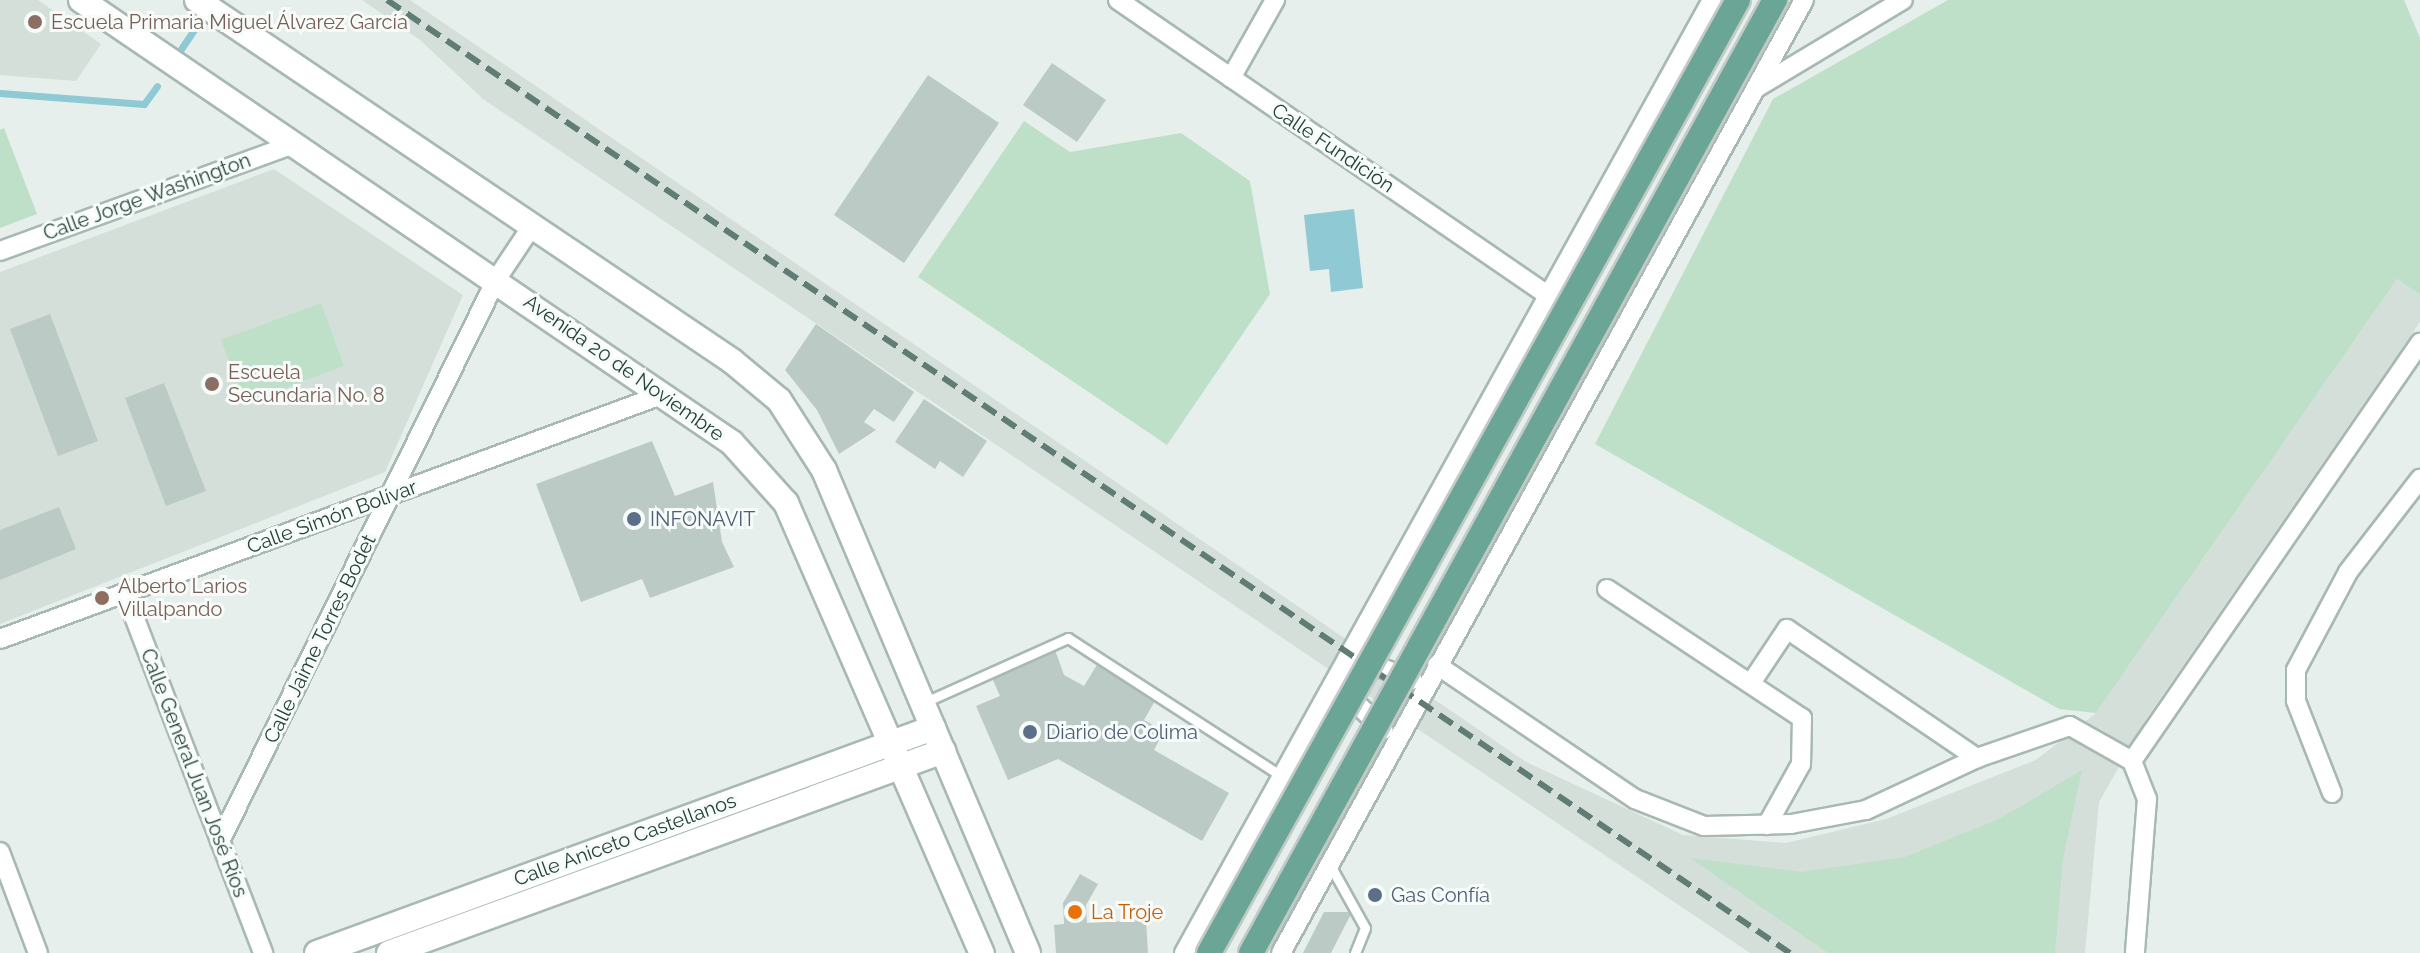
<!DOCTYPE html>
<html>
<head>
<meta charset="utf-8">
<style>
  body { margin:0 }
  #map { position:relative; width:2420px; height:953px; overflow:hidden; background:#e6efeb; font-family:Raleway,sans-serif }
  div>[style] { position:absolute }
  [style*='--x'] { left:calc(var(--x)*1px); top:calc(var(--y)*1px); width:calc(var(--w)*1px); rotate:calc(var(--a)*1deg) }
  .built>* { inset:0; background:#d4dfda }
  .green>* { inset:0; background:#bfe0c8 }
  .water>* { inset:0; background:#8ec9d4 }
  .stream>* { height:7px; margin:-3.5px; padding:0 3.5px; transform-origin:3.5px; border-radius:3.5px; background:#8ec9d4 }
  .building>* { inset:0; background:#bbcac4 }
  .roads { filter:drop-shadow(2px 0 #a8b8b2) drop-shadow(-2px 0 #a8b8b2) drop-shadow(0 2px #a8b8b2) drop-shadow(0 -2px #a8b8b2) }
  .lane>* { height:9px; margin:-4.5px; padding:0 4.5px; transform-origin:4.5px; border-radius:4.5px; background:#fff }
  .street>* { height:18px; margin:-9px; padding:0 9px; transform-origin:9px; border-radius:9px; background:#fff }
  .secondary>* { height:24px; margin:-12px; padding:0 12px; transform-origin:12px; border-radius:12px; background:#fff }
  .rail>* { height:6px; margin-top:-3px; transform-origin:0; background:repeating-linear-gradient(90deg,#5f7d75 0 16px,transparent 0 24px) }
  .bridges { filter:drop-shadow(2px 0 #c2cac8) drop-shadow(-2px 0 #c2cac8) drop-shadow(0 2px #c2cac8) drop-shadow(0 -2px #c2cac8) }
  .primary-bridge>* { height:24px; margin:-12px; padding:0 12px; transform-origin:12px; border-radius:12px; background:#6aa596 }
  .dots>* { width:22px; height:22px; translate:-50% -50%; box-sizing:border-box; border:4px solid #f7fbf9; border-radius:50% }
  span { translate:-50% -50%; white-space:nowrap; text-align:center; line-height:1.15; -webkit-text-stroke:6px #f7fbf9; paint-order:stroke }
  .education-label { font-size:20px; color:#785e54 }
  .left { translate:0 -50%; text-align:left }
  .street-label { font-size:20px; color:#24423a }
  .service-label { font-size:20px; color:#4e5e75 }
  .food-label { font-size:20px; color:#c56008 }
</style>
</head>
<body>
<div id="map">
  <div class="built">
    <div style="clip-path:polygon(0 0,38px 0,101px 44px,76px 81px,0 75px)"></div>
    <div style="clip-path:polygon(362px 0,410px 0,1526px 762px,1683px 835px,1786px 843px,1886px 819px,2036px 760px,2096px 713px,2397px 279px,2420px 295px,2420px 322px,2148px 716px,2099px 802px,2085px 953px,1750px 953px,483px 99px,420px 40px)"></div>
    <div style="clip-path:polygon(274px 169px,463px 295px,385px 472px,0 624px,0 272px)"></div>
  </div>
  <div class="green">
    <div style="clip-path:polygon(1948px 0,2404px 0,2420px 38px,2420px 295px,2397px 279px,2096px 713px,2059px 709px,1595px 444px,1773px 99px)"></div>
    <div style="clip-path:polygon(1024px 121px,1070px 152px,1181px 133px,1250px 181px,1270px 294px,1167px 445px,918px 277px)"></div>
    <div style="clip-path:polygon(4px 128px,37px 214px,0 228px,0 130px)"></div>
    <div style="clip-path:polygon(321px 303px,344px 366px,245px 403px,221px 340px)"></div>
    <div style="clip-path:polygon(2082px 770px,2063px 859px,2055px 953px,1828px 953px,1690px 858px,1801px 872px,1905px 857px,1999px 819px)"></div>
  </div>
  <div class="water">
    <div style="clip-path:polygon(1354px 209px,1363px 288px,1331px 292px,1329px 269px,1310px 271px,1304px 215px)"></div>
  </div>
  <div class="stream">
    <div style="--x:181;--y:49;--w:37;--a:-56"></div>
    <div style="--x:0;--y:93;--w:144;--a:4.4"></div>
    <div style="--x:144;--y:104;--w:22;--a:-54"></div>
  </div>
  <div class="building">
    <div style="clip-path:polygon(1052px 63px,1106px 100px,1077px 142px,1023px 105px)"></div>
    <div style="clip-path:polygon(928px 75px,999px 123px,904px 263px,834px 215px)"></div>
    <div style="clip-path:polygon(50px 314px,98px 441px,58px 456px,10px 329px)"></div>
    <div style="clip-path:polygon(816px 324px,914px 392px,894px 422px,874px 409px,864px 422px,876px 430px,839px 454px,817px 410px,785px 370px)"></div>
    <div style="clip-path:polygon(164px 383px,206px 491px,166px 506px,125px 398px)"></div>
    <div style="clip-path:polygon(924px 399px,987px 441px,963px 477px,940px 461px,935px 469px,895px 442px)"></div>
    <div style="clip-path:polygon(652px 441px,675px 496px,713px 482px,722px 542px,734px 567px,650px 598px,642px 579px,581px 602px,536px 484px)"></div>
    <div style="clip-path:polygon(59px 507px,76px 549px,0 580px,0 530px)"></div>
    <div style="clip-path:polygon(1055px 650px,1064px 675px,1084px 686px,1098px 663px,1156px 699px,1144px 720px,1164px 731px,1154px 750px,1229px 793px,1202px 841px,1058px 759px,1008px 780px,976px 706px,1000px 696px,992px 678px)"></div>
    <div style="clip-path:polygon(1080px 874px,1098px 884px,1086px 905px,1087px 923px,1146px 920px,1148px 953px,1056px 953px,1054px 925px,1064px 924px,1063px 903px)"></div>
    <div style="clip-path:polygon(1324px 912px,1352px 912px,1331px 953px,1303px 953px)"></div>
  </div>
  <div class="roads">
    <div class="lane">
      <div style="--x:925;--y:702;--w:157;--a:-24.1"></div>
      <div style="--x:1068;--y:638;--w:256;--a:32.9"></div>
      <div style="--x:1330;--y:865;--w:72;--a:60.9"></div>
      <div style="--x:1365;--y:928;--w:27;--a:112"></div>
    </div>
    <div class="street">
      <div style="--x:1118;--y:0;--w:523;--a:34.48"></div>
      <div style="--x:1231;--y:78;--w:90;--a:-60.6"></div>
      <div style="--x:1758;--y:87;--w:169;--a:-31"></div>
      <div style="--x:0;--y:251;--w:313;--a:-20"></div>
      <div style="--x:1607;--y:589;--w:234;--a:33.5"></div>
      <div style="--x:1802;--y:718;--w:46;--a:91.2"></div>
      <div style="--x:1801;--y:764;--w:70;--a:119.1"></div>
      <div style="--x:125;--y:593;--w:386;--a:69"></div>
      <div style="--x:0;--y:639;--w:708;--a:-20.25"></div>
      <div style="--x:1365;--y:651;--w:21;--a:49"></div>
      <div style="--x:1379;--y:667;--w:36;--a:21"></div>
      <div style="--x:1437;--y:665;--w:239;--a:34.1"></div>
      <div style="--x:1635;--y:799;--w:74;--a:21.4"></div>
      <div style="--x:1704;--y:826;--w:87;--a:-1.3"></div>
      <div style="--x:1791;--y:824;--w:76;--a:-10.6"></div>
      <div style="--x:1866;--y:810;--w:123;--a:-25.1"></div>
      <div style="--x:1977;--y:758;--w:98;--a:-19"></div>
      <div style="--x:2070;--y:726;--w:71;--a:29.4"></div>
      <div style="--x:2132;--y:761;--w:41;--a:68.5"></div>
      <div style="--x:2147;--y:799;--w:154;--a:94.5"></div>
      <div style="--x:1751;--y:683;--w:65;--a:-56.3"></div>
      <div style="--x:1787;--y:629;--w:230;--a:34.2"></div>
      <div style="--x:1337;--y:703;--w:20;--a:3"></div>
      <div style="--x:1357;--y:704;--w:37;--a:44"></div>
      <div style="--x:2132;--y:761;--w:508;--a:-55.43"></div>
      <div style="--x:2332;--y:793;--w:99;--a:-111.4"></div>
      <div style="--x:2296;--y:701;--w:31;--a:-90"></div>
      <div style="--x:2296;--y:670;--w:111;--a:-62"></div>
      <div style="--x:2348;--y:572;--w:118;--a:-52.3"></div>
      <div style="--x:220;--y:841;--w:625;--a:-63.8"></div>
      <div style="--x:496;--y:280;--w:65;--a:-56.3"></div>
      <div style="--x:0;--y:852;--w:108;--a:69.4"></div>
      <div style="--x:1184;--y:953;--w:1089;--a:-61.01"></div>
      <div style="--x:1281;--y:953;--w:1087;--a:-61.24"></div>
    </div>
    <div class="secondary">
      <div style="--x:81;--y:0;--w:787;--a:34.23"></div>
      <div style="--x:732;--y:443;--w:81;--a:48"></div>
      <div style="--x:786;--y:503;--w:491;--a:66.5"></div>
      <div style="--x:197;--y:0;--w:645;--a:34.01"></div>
      <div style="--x:732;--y:361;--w:61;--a:39.7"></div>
      <div style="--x:779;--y:400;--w:83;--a:57.3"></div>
      <div style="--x:824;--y:470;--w:524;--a:67.1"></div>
      <div style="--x:317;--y:953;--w:656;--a:-20.07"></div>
      <div style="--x:389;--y:953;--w:590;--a:-20.03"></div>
    </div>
  </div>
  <div class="rail">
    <div style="--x:387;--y:0;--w:1696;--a:34.19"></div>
  </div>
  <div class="bridges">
    <div class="primary-bridge">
      <div style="--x:1209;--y:953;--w:1090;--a:-60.97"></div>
      <div style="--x:1251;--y:953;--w:1088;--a:-61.2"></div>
    </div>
  </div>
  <div class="dots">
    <div style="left:35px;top:22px;background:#8d6e63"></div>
    <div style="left:212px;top:384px;background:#8d6e63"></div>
    <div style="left:634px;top:519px;background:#5c6f8a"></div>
    <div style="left:102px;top:598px;background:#8d6e63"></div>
    <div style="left:1030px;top:732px;background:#5c6f8a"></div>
    <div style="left:1375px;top:895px;background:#5c6f8a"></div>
    <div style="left:1075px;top:912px;background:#e8710a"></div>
  </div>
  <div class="education-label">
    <span class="left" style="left:51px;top:22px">Escuela Primaria Miguel Álvarez García</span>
    <span class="left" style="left:228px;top:384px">Escuela<br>Secundaria No. 8</span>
    <span class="left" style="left:118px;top:598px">Alberto Larios<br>Villalpando</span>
  </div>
  <div class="street-label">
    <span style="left:1333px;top:148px;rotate:34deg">Calle Fundición</span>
    <span style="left:147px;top:197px;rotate:-20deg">Calle Jorge Washington</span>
    <span style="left:624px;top:368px;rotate:35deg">Avenida 20 de Noviembre</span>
    <span style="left:332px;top:517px;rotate:-20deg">Calle Simón Bolívar</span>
    <span style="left:320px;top:639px;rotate:-64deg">Calle Jaime Torres Bodet</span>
    <span style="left:194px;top:773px;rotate:69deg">Calle General Juan José Ríos</span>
    <span style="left:625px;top:840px;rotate:-20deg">Calle Aniceto Castellanos</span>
  </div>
  <div class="service-label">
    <span class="left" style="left:650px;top:519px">INFONAVIT</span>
    <span class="left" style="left:1046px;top:732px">Diario de Colima</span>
    <span class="left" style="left:1391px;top:895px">Gas Confía</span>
  </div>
  <div class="food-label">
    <span class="left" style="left:1091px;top:912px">La Troje</span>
  </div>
</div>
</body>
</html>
